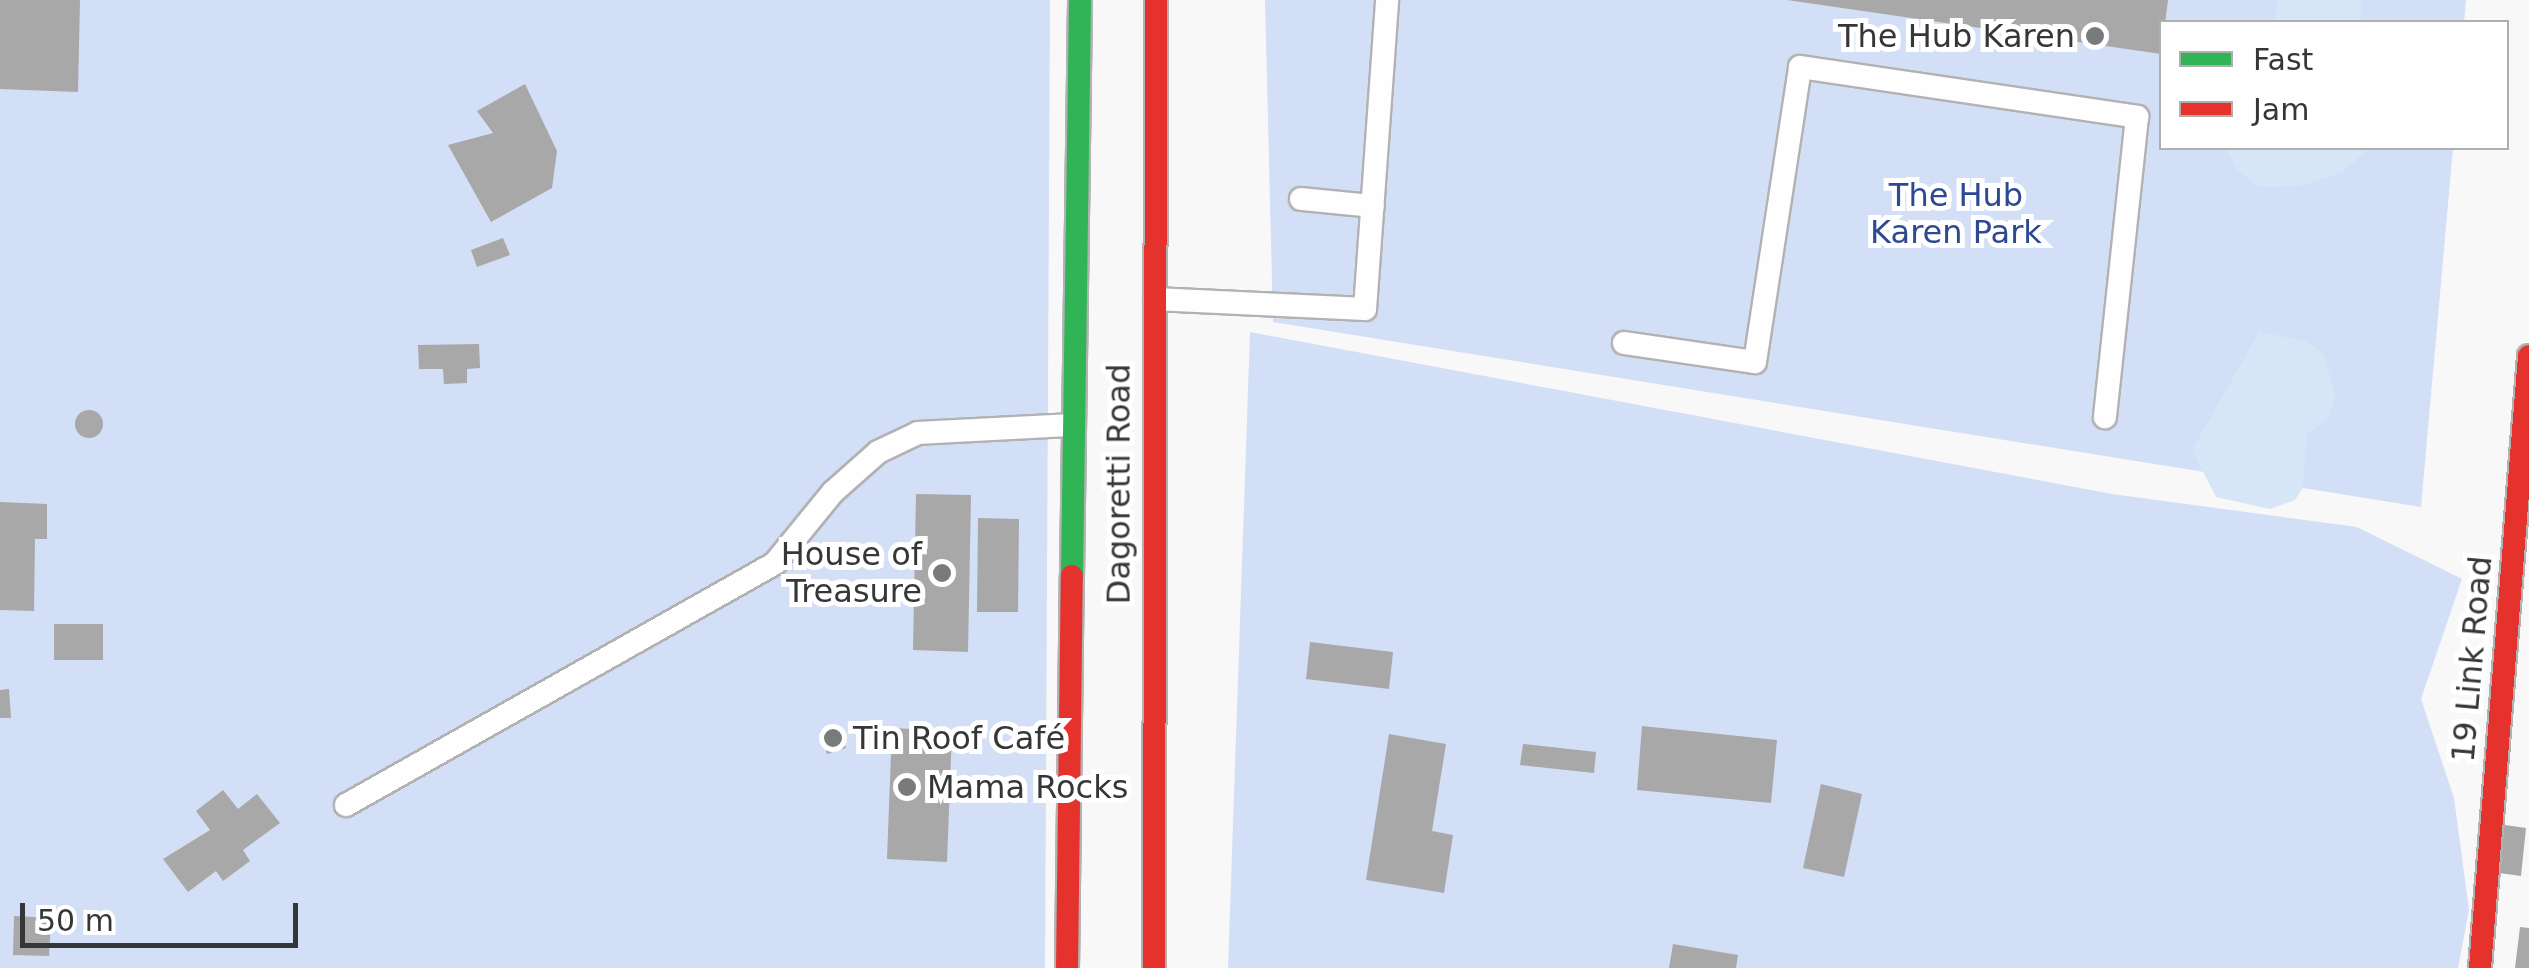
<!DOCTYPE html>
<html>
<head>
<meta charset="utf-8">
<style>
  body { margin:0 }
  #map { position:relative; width:2529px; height:968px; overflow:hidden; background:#f8f8f9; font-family:"DejaVu Sans",sans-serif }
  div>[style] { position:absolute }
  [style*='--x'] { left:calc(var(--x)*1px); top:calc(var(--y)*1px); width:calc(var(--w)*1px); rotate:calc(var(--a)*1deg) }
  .green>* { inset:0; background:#d3def7 }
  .water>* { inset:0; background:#d7e6f6 }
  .building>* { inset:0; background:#a8a8a8 }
  .round { border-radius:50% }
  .roads { filter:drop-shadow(2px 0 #b2b2b3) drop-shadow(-2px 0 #b2b2b3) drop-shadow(0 2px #b2b2b3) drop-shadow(0 -2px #b2b2b3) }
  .lane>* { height:22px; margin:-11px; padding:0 11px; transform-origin:11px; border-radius:11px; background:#fefefe }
  .fast>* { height:22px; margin:-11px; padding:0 11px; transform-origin:11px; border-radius:11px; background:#30b455 }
  .jam>* { height:22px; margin:-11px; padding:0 11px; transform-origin:11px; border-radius:11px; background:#e5322d }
  .dots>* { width:28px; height:28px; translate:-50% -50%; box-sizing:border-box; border:5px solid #fff; border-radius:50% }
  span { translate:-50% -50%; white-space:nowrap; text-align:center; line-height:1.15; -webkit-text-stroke:10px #fff; paint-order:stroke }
  .poi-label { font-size:32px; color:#353637 }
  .right { translate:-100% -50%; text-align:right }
  .left { translate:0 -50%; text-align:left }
  .park-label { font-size:32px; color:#2f4991 }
  .street-label { font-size:32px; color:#353637 }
  .legend { position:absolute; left:2159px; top:20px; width:350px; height:130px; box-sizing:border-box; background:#fff; border:2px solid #aeafaf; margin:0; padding:12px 18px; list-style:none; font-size:30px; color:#353637 }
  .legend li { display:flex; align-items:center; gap:20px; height:50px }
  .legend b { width:50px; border:2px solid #aeafaf }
  .scale { position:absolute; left:20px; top:903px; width:278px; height:45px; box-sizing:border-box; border:5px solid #353637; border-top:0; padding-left:12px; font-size:30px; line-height:35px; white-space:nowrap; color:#353637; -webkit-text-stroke:8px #fff; paint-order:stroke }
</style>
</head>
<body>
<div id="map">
  <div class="green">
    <div style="clip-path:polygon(0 0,1050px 0,1045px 968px,0 968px)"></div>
    <div style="clip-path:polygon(1265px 0,2466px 0,2464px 22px,2162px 22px,2162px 148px,2453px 148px,2421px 507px,1273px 322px)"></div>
    <div style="clip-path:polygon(1250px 332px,2112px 494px,2357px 527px,2462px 579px,2421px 699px,2454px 798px,2469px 910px,2458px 968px,1228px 968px)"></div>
  </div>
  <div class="water">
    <div style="clip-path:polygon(2278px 0,2361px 0,2361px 22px,2275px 22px)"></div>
    <div style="clip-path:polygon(2226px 148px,2369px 148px,2343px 172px,2300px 186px,2259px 187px,2238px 171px)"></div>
    <div style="clip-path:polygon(2259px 332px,2306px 341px,2323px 354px,2336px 396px,2327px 419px,2307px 434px,2303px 488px,2295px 500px,2270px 509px,2216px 497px,2192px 450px)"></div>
  </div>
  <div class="building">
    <div style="clip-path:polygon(0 0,80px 0,78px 92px,0 89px)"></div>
    <div style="clip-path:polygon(1787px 0,2168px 0,2161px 54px)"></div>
    <div style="clip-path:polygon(525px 84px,557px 151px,552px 188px,491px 222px,448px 145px,493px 133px,477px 111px)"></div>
    <div style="clip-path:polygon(503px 238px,510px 255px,477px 267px,471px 250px)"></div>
    <div style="clip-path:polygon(479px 344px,480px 368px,467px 369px,467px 383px,444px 384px,443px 369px,419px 369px,418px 345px)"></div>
    <div class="round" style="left:75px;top:410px;width:28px;height:28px"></div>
    <div style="clip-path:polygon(916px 494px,971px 495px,968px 652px,913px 650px)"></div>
    <div style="clip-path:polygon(0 502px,47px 504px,47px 539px,35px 539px,34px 611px,0 610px)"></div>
    <div style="clip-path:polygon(978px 518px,1019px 519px,1018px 612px,977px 612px)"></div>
    <div style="clip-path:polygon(54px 624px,103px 624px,103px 660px,54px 660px)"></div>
    <div style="clip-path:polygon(1310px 642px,1393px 652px,1389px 689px,1306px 679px)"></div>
    <div style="clip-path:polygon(9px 689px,11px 718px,0 718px,0 690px)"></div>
    <div style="clip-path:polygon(839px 725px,846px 748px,827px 754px,820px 731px)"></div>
    <div style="clip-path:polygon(1642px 726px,1777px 740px,1771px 803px,1637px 790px)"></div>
    <div style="clip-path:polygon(892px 728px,952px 731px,947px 862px,887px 859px)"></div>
    <div style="clip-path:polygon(1389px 734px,1446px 744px,1432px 831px,1453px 835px,1444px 893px,1366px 880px)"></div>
    <div style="clip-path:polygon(1523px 744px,1596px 752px,1594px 773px,1520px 765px)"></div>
    <div style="clip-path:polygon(1821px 784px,1862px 794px,1844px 877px,1803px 868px)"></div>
    <div style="clip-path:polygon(223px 790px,238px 809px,257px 794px,280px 823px,243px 850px,250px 861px,223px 881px,216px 871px,188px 892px,163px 859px,210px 830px,196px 811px)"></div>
    <div style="clip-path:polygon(2498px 824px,2526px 828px,2521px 876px,2492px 872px)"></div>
    <div style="clip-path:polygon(14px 916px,51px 918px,49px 956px,13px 955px)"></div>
    <div style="clip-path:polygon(2520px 927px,2529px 928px,2529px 968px,2515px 968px)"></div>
    <div style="clip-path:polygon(1673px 944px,1738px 955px,1736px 968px,1669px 968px)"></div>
  </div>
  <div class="roads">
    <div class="lane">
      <div style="--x:1301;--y:199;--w:72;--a:5.6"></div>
      <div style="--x:1155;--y:299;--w:210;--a:2.7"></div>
      <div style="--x:1365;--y:309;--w:310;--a:-85.9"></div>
      <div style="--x:1624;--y:343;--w:132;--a:8.3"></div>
      <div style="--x:1755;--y:362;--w:298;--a:-81.3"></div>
      <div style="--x:1800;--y:67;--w:341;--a:8.4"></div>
      <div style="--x:2137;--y:117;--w:302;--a:96.1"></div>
      <div style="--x:346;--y:805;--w:493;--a:-29.4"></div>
      <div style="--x:775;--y:563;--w:92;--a:-50.8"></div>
      <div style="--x:833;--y:492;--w:60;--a:-41.6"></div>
      <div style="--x:878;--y:452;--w:44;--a:-25.4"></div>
      <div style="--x:918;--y:433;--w:154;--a:-3"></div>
    </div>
    <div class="fast">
      <div style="--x:1072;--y:576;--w:576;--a:-89.2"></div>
    </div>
    <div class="jam">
      <div style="--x:1067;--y:968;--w:392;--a:-89.3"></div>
      <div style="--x:1154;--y:968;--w:968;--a:-89.88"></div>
      <div style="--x:2480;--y:968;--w:614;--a:-85.42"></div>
    </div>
  </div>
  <div class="dots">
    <div style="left:2095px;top:36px;background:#797a7b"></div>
    <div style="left:942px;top:573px;background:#797a7b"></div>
    <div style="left:833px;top:738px;background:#797a7b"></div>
    <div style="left:907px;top:787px;background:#797a7b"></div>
  </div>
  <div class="poi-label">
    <span class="right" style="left:2075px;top:36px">The Hub Karen</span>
    <span class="right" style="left:922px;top:573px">House of<br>Treasure</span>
    <span class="left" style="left:853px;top:738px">Tin Roof Café</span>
    <span class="left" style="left:927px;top:787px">Mama Rocks</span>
  </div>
  <div class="park-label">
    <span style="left:1956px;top:214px">The Hub<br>Karen Park</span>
  </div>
  <div class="street-label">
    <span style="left:1119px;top:484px;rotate:-90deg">Dagoretti Road</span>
    <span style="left:2472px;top:659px;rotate:-85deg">19 Link Road</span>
  </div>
  <ul class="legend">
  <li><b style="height:12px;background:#30b455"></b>Fast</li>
  <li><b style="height:12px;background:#e5322d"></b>Jam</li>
  </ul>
  <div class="scale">50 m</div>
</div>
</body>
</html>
